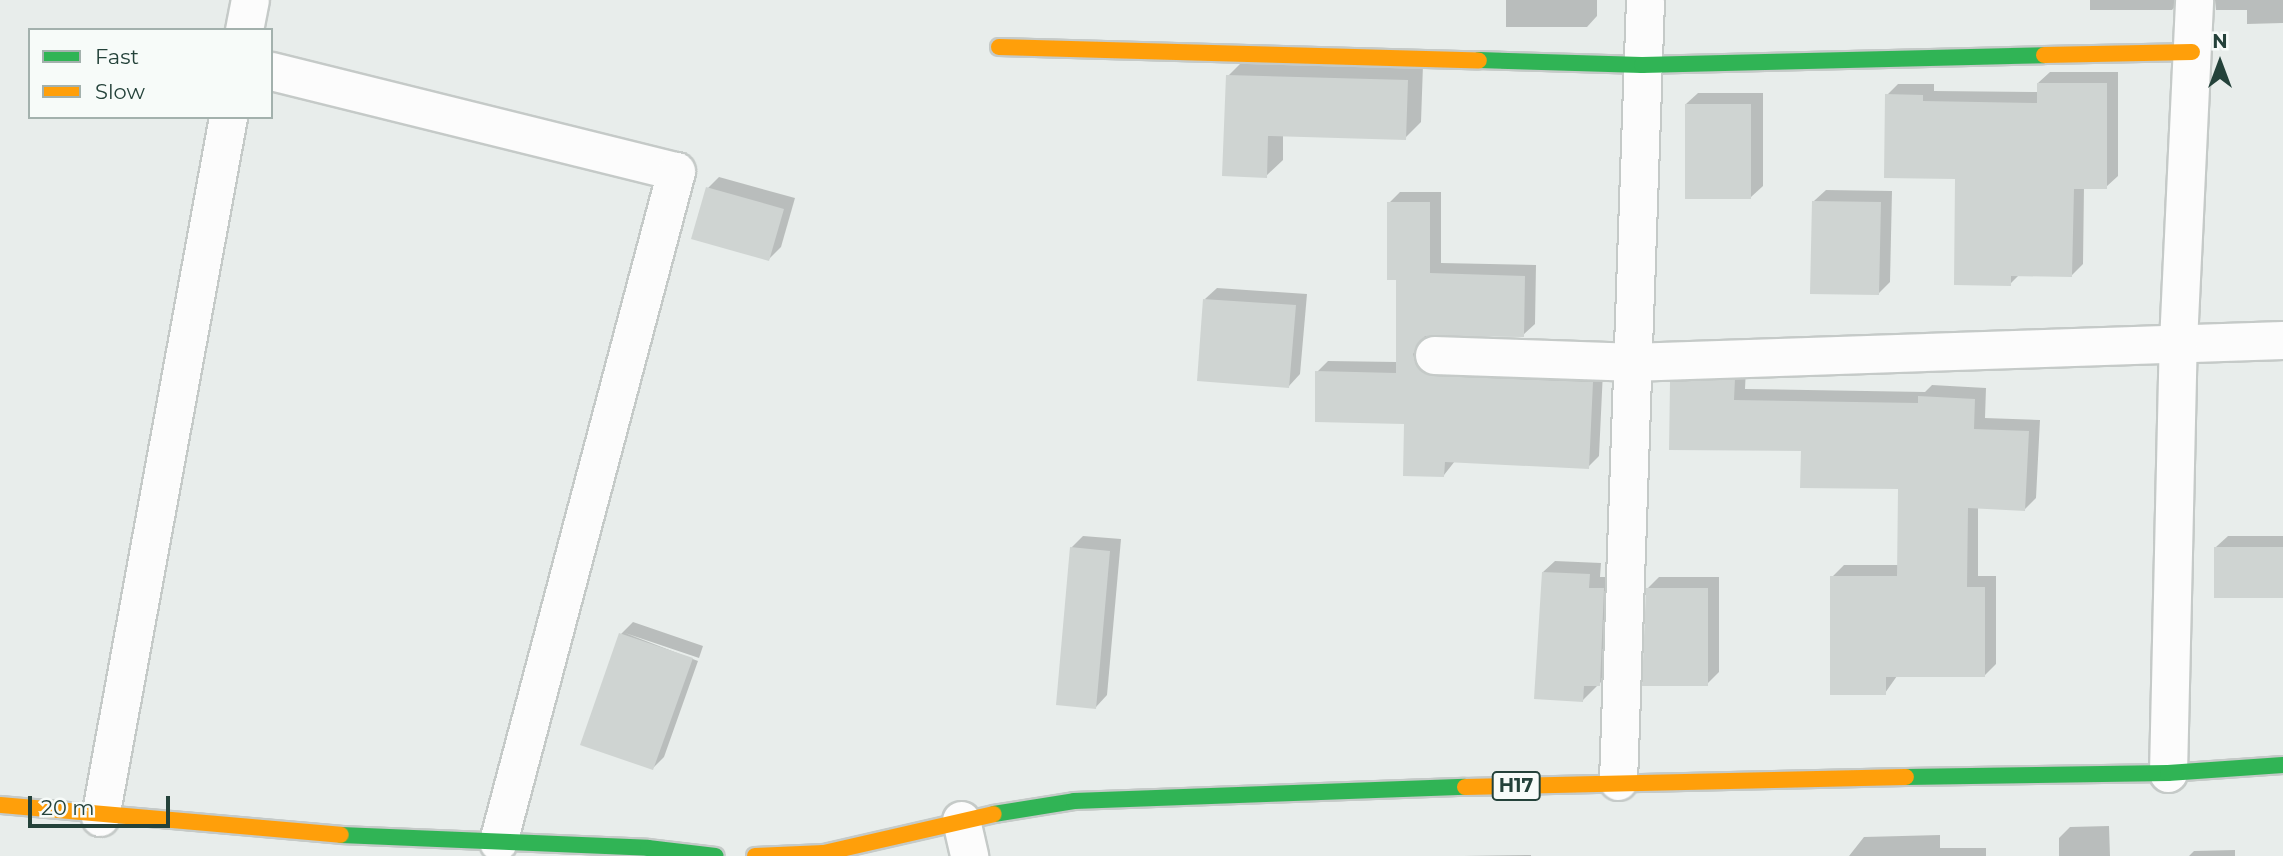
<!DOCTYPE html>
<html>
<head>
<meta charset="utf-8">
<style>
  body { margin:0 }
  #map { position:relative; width:2283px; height:856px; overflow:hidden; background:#e8edeb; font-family:Montserrat,sans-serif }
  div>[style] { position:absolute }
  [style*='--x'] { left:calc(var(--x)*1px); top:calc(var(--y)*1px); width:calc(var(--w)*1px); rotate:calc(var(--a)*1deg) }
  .shadow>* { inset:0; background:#0003 }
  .building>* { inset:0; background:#cfd4d2 }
  .roads { filter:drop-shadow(2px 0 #c5cac8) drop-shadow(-2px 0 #c5cac8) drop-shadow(0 2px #c5cac8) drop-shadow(0 -2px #c5cac8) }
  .street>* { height:37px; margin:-18.5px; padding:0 18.5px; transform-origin:18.5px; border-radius:18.5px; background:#fcfcfc }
  .fast>* { height:16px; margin:-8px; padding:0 8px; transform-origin:8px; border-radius:8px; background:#30b455 }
  .slow>* { height:16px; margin:-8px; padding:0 8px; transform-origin:8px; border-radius:8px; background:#ff9f0a }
  span { translate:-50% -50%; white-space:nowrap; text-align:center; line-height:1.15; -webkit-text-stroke:6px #f7fbf9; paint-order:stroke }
  .shield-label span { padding:2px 5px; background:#f7fbf9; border:2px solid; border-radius:5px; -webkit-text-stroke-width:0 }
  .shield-label { font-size:19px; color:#24423a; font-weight:700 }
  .legend { position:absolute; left:28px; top:28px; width:245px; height:91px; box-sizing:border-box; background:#f7fbf9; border:2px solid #a3b1ad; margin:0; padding:9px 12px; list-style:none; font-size:21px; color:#24423a }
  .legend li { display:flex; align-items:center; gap:14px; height:35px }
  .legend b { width:35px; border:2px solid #a3b1ad }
  .north { position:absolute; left:2185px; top:28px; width:70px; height:70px; -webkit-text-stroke:5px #f7fbf9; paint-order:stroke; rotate:0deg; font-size:19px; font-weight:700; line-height:28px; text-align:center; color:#24423a }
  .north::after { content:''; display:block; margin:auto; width:24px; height:32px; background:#24423a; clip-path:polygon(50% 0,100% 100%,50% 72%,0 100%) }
  .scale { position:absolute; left:28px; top:796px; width:142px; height:32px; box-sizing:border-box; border:4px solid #24423a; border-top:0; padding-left:9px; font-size:21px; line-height:24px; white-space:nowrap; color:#24423a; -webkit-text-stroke:5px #f7fbf9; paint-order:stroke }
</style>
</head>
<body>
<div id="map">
  <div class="shadow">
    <div style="clip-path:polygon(1506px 0,1597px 0,1597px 16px,1587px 27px,1506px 27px)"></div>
    <div style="clip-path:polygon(2090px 0,2181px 0,2172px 10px,2090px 10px)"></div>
    <div style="clip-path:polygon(2215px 0,2283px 0,2283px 23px,2247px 24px,2247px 10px,2216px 10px)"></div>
    <div style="clip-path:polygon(1244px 60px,1423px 65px,1421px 122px,1405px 138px,1283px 134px,1283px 160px,1266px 176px,1228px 76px)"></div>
    <div style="clip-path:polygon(2050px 72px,2118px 72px,2118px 176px,2106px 187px,2084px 187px,2083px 264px,2071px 276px,2019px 275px,2010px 284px,1957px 177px,1887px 95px,1898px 84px,1934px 84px,1934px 91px,2038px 92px,2038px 83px)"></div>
    <div style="clip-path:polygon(1698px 93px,1763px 93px,1763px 186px,1751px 197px,1686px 104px)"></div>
    <div style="clip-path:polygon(719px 177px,795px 198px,781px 247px,769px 259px,708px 188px)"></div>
    <div style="clip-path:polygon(1826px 190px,1892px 191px,1890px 282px,1878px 294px,1814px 201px)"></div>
    <div style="clip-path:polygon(1400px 192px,1441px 192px,1441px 263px,1536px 265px,1535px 324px,1523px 335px,1428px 334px,1424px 341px,1603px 371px,1599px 456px,1588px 467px,1455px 461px,1444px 475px,1406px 422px,1317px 372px,1328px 361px,1397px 362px,1397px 278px,1389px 203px)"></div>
    <div style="clip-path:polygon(1217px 288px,1307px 294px,1300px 374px,1289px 386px,1205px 299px)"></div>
    <div style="clip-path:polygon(1746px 368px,1745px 389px,1925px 392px,1932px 385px,1986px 388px,1985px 418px,2040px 420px,2036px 498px,2024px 510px,1978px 507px,1978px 576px,1996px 576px,1996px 664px,1984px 676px,1897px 676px,1885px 693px,1832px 577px,1844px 565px,1899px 565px,1900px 488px,1802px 449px,1671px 382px,1683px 371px)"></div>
    <div style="clip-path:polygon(1083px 536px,1121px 539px,1107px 695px,1096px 707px,1071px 548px)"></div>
    <div style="clip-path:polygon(2228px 536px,2283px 536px,2283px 596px,2216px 547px)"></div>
    <div style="clip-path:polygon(1555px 561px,1601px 563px,1600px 577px,1615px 577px,1611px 672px,1582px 701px,1543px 572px)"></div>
    <div style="clip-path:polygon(1659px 577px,1719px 577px,1719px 672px,1707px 684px,1647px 589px)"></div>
    <div style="clip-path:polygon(633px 622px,703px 646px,699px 658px,625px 633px,698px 661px,664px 757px,653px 768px,621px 634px)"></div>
    <div style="clip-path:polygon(2109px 826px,2110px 856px,2117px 856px,2059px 856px,2059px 838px,2070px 827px)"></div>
    <div style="clip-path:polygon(1940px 835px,1940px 848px,1986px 848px,1986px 856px,1849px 856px,1864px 837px)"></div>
    <div style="clip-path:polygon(2235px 850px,2235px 856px,2189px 856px,2194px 851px)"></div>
    <div style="clip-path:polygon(1531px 855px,1531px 856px,1462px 856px,1463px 856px)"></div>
  </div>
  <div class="building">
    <div style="clip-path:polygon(1226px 75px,1408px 80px,1406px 140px,1268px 136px,1267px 178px,1222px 176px)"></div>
    <div style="clip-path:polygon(2037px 83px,2107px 83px,2107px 189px,2074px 189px,2072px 277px,2011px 276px,2011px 286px,1954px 285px,1955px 179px,1884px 178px,1885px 94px,1923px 95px,1923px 101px,2037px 103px)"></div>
    <div style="clip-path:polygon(1685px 104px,1751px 104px,1751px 199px,1685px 199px)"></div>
    <div style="clip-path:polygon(706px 187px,784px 209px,769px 261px,691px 239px)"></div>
    <div style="clip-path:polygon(1812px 201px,1881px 202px,1879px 295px,1810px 294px)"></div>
    <div style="clip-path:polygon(1387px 202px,1430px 202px,1430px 273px,1525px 276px,1524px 337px,1425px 336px,1413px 354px,1416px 365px,1433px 376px,1593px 382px,1589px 469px,1445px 462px,1444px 477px,1403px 476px,1404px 424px,1315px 422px,1315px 371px,1396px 373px,1396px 280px,1387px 280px)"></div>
    <div style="clip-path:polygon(1203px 299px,1296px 305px,1289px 388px,1197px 381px)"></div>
    <div style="clip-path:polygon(1735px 379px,1734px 400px,1918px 403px,1918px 396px,1975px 399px,1974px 429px,2029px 431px,2025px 511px,1968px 508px,1967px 587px,1985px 587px,1985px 677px,1886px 677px,1886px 695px,1830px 695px,1830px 576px,1897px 576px,1898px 489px,1800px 488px,1801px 451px,1669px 450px,1670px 382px)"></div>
    <div style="clip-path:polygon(1070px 547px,1110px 551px,1096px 709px,1056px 705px)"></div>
    <div style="clip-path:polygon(2214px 547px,2283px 547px,2283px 598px,2214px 598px)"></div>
    <div style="clip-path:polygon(1542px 572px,1590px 574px,1589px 588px,1604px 588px,1600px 686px,1584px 686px,1583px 702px,1534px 699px)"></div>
    <div style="clip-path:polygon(1646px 588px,1708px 588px,1708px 686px,1642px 686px)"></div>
    <div style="clip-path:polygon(619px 633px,693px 658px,653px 770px,580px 745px)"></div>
  </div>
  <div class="roads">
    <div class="street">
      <div style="--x:244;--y:30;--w:31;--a:-79"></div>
      <div style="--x:271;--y:71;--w:417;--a:13.9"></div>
      <div style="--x:676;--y:171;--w:694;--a:104.86"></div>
      <div style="--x:1434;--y:355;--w:196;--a:2"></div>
      <div style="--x:1630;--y:362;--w:653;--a:-1.93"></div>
      <div style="--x:2168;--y:773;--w:431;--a:-88.7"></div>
      <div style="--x:2178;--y:342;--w:342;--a:-87.3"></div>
      <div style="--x:1618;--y:781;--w:781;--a:-88.02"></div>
      <div style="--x:100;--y:817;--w:712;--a:-79.64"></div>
      <div style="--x:961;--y:820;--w:37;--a:77"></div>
    </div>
    <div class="fast">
      <div style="--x:1479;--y:60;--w:163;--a:1.8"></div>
      <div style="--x:1642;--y:65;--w:402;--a:-1.4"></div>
      <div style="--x:1906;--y:777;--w:262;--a:-0.9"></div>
      <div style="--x:2168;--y:773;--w:115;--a:-4"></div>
      <div style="--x:994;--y:814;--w:81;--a:-9.2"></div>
      <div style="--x:1074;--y:801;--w:391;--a:-2.1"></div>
      <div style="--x:341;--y:835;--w:307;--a:2.4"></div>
      <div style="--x:648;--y:848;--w:68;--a:6.7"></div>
    </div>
    <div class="slow">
      <div style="--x:999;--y:47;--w:480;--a:1.6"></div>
      <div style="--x:2044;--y:55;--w:148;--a:-1.2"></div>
      <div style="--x:1465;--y:787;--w:441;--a:-1.3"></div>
      <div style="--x:0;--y:805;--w:342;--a:5"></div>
      <div style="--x:755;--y:856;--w:69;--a:-2.5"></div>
      <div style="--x:824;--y:853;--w:174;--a:-12.9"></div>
    </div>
  </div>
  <div class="shield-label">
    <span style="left:1516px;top:786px">H17</span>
  </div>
  <ul class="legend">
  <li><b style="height:9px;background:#30b455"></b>Fast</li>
  <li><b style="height:9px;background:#ff9f0a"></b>Slow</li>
  </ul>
  <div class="north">N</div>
  <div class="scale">20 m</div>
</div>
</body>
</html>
